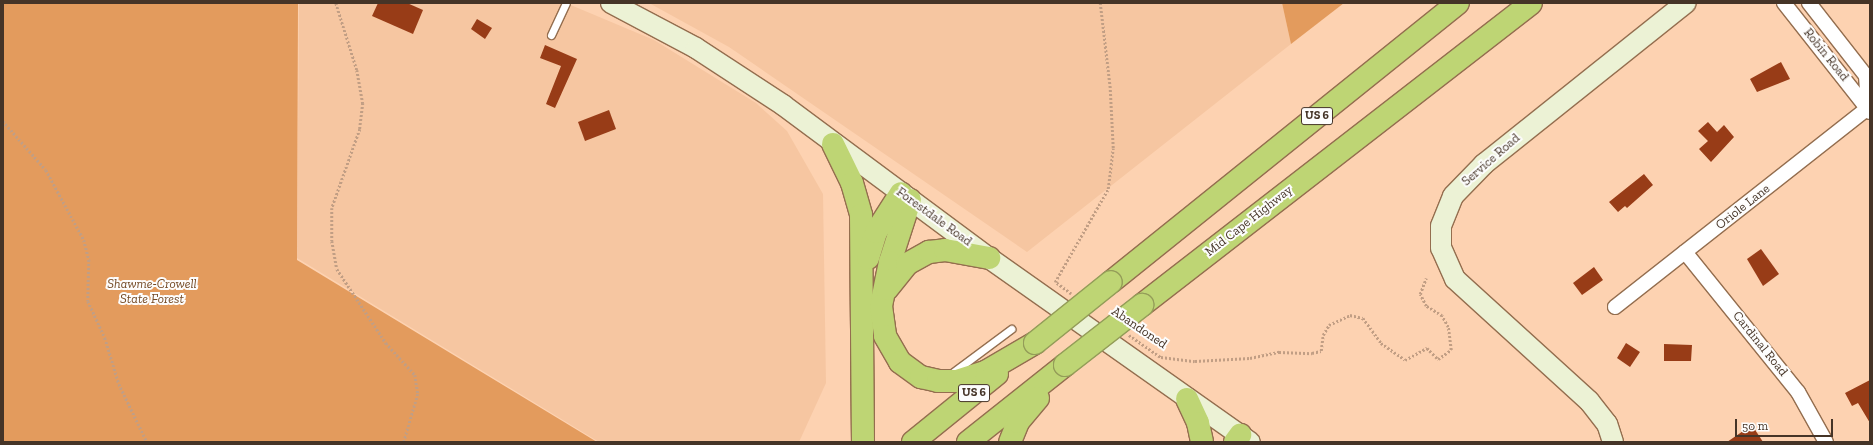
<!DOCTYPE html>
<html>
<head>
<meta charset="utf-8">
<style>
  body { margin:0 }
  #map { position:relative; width:1873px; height:445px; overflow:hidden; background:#fdd2b1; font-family:"Zilla Slab",serif }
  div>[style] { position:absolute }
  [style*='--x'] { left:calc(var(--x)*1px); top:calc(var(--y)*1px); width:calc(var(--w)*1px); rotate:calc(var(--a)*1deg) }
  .built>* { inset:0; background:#f6c6a1 }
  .green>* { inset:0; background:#e39b5d }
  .building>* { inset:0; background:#983c17 }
  .path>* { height:2.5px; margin-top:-1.25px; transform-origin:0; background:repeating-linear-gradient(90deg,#c19e84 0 2px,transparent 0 4px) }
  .roads { filter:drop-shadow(1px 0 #946e4f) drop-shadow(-1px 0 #946e4f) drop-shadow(0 1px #946e4f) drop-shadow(0 -1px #946e4f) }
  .lane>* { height:7px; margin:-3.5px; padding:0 3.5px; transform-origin:3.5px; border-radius:3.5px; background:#fff }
  .street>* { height:14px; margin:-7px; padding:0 7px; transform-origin:7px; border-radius:7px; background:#fff }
  .secondary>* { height:20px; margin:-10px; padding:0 10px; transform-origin:10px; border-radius:10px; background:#ecf2d5 }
  .highway>* { height:22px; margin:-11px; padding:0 11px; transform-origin:11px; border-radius:11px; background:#bed574 }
  .bridges { filter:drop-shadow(1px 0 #949d59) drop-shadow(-1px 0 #949d59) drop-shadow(0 1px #949d59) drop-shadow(0 -1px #949d59) }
  .highway-bridge>* { height:22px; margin:-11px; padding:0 11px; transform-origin:11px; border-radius:11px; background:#bed574 }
  span { translate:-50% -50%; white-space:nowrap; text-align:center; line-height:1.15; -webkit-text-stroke:4px #fdfdfd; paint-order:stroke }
  .shield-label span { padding:1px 3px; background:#fdfdfd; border:1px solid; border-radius:3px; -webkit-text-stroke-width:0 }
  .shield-label { font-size:12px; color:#453427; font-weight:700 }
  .street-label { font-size:13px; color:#453427 }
  .park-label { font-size:13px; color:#744924; font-style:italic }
  .frame { position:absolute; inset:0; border:4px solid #453427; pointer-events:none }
  .scale { position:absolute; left:1735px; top:419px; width:98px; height:18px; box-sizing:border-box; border:2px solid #453427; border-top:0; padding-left:5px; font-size:12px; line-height:14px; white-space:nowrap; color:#453427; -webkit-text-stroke:3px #fdfdfd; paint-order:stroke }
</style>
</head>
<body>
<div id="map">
  <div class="built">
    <div style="clip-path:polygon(299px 3px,566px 3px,654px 40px,756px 103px,787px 131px,823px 194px,826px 383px,799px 442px,599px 442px,297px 258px)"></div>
    <div style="clip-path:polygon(649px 3px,1282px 3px,1291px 44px,1027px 252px,729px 47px)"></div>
  </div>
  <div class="green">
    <div style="clip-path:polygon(3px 3px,298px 3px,297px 260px,597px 442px,3px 442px)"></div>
    <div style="clip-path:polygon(1282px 3px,1344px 3px,1291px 44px)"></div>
  </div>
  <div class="building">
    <div style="clip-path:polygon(378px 3px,407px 3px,423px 10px,413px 34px,372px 16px)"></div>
    <div style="clip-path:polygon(477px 19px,492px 28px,485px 39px,471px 29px)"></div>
    <div style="clip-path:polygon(545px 45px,577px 59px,555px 108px,546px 104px,561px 66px,540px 58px)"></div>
    <div style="clip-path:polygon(1781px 62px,1790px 79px,1757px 92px,1750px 79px)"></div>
    <div style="clip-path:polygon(609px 110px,616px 129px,585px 141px,578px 122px)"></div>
    <div style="clip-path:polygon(1708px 122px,1717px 132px,1724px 125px,1734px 137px,1711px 162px,1699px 149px,1708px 141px,1698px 131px)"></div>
    <div style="clip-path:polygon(1644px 174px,1653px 185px,1627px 208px,1625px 206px,1618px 212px,1609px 202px)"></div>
    <div style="clip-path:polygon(1761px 249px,1779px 274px,1763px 286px,1747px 259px)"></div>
    <div style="clip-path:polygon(1594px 267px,1603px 280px,1582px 295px,1573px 283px)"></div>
    <div style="clip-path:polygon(1626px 343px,1640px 352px,1630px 367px,1617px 358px)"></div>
    <div style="clip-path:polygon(1664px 344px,1692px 345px,1691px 361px,1664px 361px)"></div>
    <div style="clip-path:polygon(1870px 380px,1870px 423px,1858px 403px,1852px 406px,1845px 393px)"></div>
    <div style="clip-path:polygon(1752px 425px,1763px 442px,1727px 442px)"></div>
  </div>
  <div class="path">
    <div style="--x:336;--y:3;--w:70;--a:72.6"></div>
    <div style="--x:357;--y:70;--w:34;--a:80"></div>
    <div style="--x:363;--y:103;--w:26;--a:97"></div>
    <div style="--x:360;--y:129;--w:84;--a:109.5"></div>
    <div style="--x:332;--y:208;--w:33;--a:90"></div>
    <div style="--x:332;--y:241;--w:28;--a:80"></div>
    <div style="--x:337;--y:269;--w:89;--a:56.5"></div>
    <div style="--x:386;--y:343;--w:43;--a:47.8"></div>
    <div style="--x:415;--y:375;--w:19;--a:81"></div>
    <div style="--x:418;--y:394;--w:50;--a:106.3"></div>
    <div style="--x:3;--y:121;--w:65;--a:48.7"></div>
    <div style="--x:46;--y:170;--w:80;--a:61.5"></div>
    <div style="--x:84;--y:240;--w:21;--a:76"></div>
    <div style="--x:89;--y:260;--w:41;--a:91.4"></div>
    <div style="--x:88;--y:301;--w:41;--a:65.3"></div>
    <div style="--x:105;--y:338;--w:48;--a:73.1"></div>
    <div style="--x:119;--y:384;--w:64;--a:64.2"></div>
    <div style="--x:1071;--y:294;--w:20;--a:-143"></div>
    <div style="--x:1055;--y:282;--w:107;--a:-60.3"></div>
    <div style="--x:1108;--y:189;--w:41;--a:-83"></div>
    <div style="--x:1113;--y:148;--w:60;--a:-92.9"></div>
    <div style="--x:1110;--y:88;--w:86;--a:-96.7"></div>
    <div style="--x:1129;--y:335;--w:39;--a:35"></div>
    <div style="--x:1161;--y:357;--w:34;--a:7"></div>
    <div style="--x:1195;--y:361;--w:55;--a:-3.1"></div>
    <div style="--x:1250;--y:358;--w:30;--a:-12"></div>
    <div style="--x:1279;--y:352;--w:33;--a:2"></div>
    <div style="--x:1312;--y:353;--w:9;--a:-13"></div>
    <div style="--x:1321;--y:351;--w:16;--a:-83"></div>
    <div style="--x:1323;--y:335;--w:12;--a:-59"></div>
    <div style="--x:1329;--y:325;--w:23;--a:-25"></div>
    <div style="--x:1350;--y:315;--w:13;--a:13"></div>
    <div style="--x:1363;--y:318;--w:31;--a:54"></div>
    <div style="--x:1381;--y:343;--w:29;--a:35"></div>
    <div style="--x:1405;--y:360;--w:25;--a:-29"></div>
    <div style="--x:1427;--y:348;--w:16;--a:45"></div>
    <div style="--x:1438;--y:359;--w:16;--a:-35"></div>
    <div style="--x:1451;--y:350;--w:23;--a:-97"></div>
    <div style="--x:1448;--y:327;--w:13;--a:-119"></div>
    <div style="--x:1442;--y:316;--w:19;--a:-148"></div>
    <div style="--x:1426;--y:306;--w:13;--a:-117"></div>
    <div style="--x:1420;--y:294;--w:17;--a:-69"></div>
  </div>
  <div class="roads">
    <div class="lane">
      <div style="--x:551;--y:35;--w:35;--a:-65"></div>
      <div style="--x:952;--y:373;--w:74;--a:-36.7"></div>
    </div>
    <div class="street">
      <div style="--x:1784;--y:3;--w:139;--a:51.7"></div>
      <div style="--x:1809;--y:3;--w:93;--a:52"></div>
      <div style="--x:1866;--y:76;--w:32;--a:86"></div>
      <div style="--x:1685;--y:252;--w:180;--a:51.1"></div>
      <div style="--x:1798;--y:392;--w:57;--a:60.8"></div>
      <div style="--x:1615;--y:307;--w:325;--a:-38.2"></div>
    </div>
    <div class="secondary">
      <div style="--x:611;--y:3;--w:96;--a:27.9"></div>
      <div style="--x:696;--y:48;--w:104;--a:33.2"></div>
      <div style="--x:783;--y:105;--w:257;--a:36.6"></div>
      <div style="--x:989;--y:258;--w:319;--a:35.2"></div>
      <div style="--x:1613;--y:442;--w:19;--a:-108"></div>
      <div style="--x:1607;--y:424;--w:29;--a:-128"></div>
      <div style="--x:1589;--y:401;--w:181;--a:-137.7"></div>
      <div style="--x:1455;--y:279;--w:34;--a:-114"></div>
      <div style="--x:1441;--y:248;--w:22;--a:-90"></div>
      <div style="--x:1441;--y:226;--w:32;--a:-68"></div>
      <div style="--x:1453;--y:196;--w:45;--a:-45.9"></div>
      <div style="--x:1484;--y:164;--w:258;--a:-38.6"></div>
    </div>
    <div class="highway">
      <div style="--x:833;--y:144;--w:43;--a:64"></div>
      <div style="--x:852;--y:183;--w:33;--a:74"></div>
      <div style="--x:861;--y:215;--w:227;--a:89.5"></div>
      <div style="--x:910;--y:200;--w:65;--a:107.9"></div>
      <div style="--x:890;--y:262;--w:45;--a:101.6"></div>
      <div style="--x:881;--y:306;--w:30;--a:82"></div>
      <div style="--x:885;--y:336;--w:30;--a:60"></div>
      <div style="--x:900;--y:362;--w:26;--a:36"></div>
      <div style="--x:921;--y:377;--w:17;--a:13"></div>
      <div style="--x:938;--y:381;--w:19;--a:0"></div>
      <div style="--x:957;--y:381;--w:32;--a:-18"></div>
      <div style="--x:987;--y:371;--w:56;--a:-30.3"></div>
      <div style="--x:868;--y:258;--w:27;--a:-73"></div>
      <div style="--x:876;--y:232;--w:46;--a:-57.3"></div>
      <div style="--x:1111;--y:282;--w:445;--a:-38.8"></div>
      <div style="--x:887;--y:289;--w:32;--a:-51"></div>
      <div style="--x:907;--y:264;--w:25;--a:-29"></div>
      <div style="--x:929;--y:252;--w:16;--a:-7"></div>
      <div style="--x:945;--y:250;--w:45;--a:10.3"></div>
      <div style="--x:1142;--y:305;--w:492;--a:-37.8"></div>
      <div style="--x:1187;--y:399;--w:26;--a:65"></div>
      <div style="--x:1198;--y:423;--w:19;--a:78"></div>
      <div style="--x:913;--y:442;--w:108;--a:-39"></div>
      <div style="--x:968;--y:442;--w:124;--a:-38.4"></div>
      <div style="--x:1010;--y:442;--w:22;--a:-68"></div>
      <div style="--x:1018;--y:422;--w:31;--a:-50"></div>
      <div style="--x:1235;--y:442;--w:9;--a:-54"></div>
    </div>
  </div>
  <div class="bridges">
    <div class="highway-bridge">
      <div style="--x:1035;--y:343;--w:97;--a:-38.8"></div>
      <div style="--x:1065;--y:365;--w:98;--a:-37.9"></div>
    </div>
  </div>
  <div class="shield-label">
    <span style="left:1317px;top:116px">US 6</span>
    <span style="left:974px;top:393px">US 6</span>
  </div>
  <div class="street-label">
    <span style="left:1826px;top:55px;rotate:51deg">Robin Road</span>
    <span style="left:1491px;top:160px;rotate:-41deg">Service Road</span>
    <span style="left:1743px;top:207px;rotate:-38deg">Oriole Lane</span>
    <span style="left:934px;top:217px;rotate:36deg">Forestdale Road</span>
    <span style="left:1249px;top:221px;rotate:-38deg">Mid Cape Highway</span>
    <span style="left:1139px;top:328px;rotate:34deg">Abandoned</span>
    <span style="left:1760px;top:344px;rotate:51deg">Cardinal Road</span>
  </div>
  <div class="park-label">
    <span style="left:152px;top:292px">Shawme-Crowell<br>State Forest</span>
  </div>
  <div class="frame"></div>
  <div class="scale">50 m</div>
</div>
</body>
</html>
